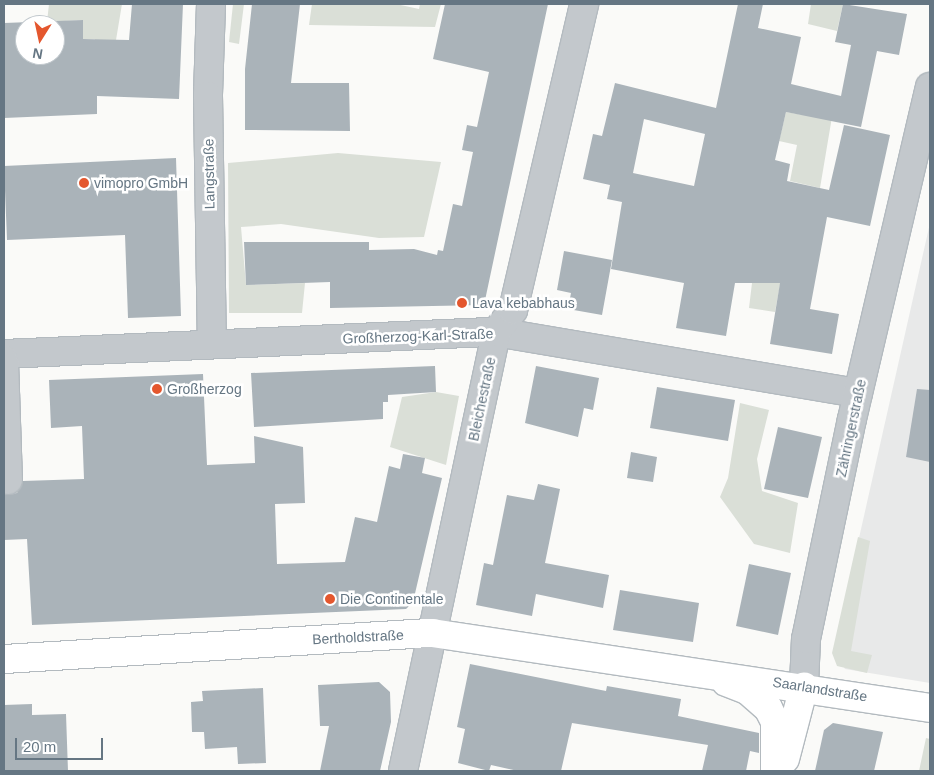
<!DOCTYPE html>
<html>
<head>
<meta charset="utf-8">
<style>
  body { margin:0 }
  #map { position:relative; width:934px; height:775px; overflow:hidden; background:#fafaf8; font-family:Helvetica,sans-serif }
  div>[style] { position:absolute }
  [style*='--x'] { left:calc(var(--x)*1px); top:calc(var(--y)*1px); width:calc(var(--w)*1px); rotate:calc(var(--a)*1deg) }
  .built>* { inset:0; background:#e8e9e9 }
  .green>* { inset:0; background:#dadfd7 }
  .building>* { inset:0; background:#aab3b9 }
  .roads { filter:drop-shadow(1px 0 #b3babf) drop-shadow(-1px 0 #b3babf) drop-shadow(0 1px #b3babf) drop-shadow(0 -1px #b3babf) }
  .street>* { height:28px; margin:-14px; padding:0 14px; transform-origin:14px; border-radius:14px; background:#c3c8cc }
  .secondary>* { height:28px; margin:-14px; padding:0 14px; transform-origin:14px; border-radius:14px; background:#fff }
  .dots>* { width:14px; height:14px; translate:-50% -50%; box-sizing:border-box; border:2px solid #fff; border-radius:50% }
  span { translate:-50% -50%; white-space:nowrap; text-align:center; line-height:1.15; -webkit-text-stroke:5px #fff; paint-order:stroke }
  .street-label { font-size:14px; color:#657683 }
  .poi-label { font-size:14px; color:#657683 }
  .left { translate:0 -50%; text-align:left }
  .frame { position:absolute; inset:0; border:5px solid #657683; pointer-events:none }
  .north { position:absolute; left:15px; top:15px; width:50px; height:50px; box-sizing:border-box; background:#fff; border:1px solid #c1c8cd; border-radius:50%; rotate:190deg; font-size:14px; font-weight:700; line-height:20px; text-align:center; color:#657683 }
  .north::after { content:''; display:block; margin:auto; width:18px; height:22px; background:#e4572e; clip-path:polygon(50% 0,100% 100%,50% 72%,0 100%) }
  .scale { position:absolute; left:15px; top:738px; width:88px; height:22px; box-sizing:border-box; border:2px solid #657683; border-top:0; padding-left:6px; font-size:15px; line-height:18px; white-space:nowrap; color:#657683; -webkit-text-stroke:4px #fff; paint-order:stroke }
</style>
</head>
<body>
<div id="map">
  <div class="built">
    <div style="clip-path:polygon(930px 223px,930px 683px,845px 669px,834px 649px)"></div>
  </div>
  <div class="green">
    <div style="clip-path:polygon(49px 4px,122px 4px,116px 40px,95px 46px,95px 39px,83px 39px,83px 20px,47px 22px)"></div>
    <div style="clip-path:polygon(233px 4px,244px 4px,239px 44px,229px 42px)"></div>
    <div style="clip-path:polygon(312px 4px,396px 4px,419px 9px,420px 4px,441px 4px,435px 27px,309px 25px)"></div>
    <div style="clip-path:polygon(811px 4px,843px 4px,837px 31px,808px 24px)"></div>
    <div style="clip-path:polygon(805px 109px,832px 117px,820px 188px,790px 181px,797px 145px,779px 141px,786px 112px,803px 115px)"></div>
    <div style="clip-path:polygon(338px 153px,441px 162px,424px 237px,379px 238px,281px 224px,241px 227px,246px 285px,305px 283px,302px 313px,229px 313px,228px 163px)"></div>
    <div style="clip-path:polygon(768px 262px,796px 285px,780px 285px,775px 312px,749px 308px,752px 283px)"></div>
    <div style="clip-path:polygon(436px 392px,459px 396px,446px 465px,390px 447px,402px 397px)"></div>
    <div style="clip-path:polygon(740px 403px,769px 410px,757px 459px,762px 491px,798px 503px,790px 553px,754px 544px,720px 497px,728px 478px)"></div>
    <div style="clip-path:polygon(858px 537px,870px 541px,851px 651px,872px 655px,867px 673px,837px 666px,832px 653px)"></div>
    <div style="clip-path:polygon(926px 738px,930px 739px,930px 771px,919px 771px)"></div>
  </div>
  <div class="building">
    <div style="clip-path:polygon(evenodd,132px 4px,183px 4px,179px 99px,97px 96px,97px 114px,4px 118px,4px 23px,83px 20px,83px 39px,129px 40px,132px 4px,25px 25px,55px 25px,55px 55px,25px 55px,25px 25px)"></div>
    <div style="clip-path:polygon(252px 4px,300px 4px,291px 83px,349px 83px,350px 131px,245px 130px,245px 69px)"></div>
    <div style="clip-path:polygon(445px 4px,548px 4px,484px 305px,330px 308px,330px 282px,246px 285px,244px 242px,369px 242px,369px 250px,414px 249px,437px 255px,438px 250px,443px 251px,453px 204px,462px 206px,473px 152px,462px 150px,467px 125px,477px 127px,489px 72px,433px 59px)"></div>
    <div style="clip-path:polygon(evenodd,738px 4px,763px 4px,758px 28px,801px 37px,791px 84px,841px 96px,851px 45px,835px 42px,843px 4px,907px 14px,899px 55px,877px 51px,861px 127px,786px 112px,775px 160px,790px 164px,787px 181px,829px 190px,844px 125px,890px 135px,870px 226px,827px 217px,810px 309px,839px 314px,832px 354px,770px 344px,780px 283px,735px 283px,726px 336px,676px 328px,684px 283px,611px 269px,622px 202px,607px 199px,610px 185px,583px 179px,593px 134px,602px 136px,615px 83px,716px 108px,738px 4px,644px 119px,705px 134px,694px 186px,633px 173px,644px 119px)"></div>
    <div style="clip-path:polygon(176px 158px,181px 316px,128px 318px,125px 235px,7px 240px,4px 166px)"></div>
    <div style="clip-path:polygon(564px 251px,612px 260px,602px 315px,568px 309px,571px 293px,557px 290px)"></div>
    <div style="clip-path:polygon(435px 366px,436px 392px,388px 395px,388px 402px,383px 402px,383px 419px,254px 427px,251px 373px)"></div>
    <div style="clip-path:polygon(536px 366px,599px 378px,593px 410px,584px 408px,578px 437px,525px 423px)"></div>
    <div style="clip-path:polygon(203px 374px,207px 465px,255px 463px,254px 436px,303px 447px,305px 503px,275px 504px,277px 564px,345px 562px,355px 517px,377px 522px,389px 466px,400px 469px,403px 454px,425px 458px,422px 473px,442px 478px,413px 602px,406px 609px,32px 625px,27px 539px,4px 540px,4px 495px,17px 493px,23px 481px,84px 479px,82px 426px,51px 428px,49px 380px)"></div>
    <div style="clip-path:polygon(657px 387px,735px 400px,728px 441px,650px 428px)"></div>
    <div style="clip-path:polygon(917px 389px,930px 390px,930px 462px,906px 457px)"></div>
    <div style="clip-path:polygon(778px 427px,822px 437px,808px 498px,764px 489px)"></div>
    <div style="clip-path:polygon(631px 452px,657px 457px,653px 482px,627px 478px)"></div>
    <div style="clip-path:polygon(538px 484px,560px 489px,545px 563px,609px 575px,603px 608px,536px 594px,532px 616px,476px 605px,484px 563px,493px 565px,507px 495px,534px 500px)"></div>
    <div style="clip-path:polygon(749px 564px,791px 573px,778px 635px,736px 626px)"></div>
    <div style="clip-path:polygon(620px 590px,699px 603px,693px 642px,613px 630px)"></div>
    <div style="clip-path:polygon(470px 664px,606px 691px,607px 686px,681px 699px,678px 716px,759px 733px,759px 753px,750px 751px,746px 771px,702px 771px,708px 745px,572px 723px,561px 771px,518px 771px,491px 765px,489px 771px,458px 763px,465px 729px,457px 727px)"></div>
    <div style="clip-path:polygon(379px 682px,390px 692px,391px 722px,380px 771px,320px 771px,329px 726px,320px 726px,318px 685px)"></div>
    <div style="clip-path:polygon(263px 688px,266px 763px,238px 764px,237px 747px,205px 749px,204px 732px,192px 732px,191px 702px,203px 701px,202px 691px)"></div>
    <div style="clip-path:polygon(32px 704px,32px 715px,66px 714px,68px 771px,4px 771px,4px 705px)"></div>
    <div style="clip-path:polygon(833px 723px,883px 732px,874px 771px,815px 771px,824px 730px)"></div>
  </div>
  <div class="roads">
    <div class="street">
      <div style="--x:211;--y:4;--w:92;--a:91.9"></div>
      <div style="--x:208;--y:96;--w:248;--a:89.1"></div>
      <div style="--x:4;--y:354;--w:492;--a:-2.6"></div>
      <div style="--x:496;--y:332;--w:367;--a:9.6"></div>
      <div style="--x:4;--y:361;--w:119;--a:88.1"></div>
      <div style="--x:804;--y:686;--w:47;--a:-87.6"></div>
      <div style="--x:806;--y:639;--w:225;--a:-78.2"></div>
      <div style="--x:852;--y:419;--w:341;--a:-76.8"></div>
      <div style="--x:403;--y:771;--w:449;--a:-78"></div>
      <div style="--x:496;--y:332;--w:28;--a:-52"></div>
      <div style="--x:513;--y:310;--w:314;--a:-76.9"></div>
    </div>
    <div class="secondary">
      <div style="--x:4;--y:659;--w:429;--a:-3.5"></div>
      <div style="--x:432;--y:633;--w:504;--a:8.56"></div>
      <div style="--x:726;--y:682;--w:22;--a:21"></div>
      <div style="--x:747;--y:690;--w:28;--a:41"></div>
      <div style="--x:768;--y:708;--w:16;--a:63"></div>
      <div style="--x:775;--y:722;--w:49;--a:90"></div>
      <div style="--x:785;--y:759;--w:75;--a:-75.4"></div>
    </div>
  </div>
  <div class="dots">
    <div style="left:84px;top:183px;background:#e4572e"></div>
    <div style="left:462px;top:303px;background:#e4572e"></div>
    <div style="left:157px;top:389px;background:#e4572e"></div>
    <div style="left:330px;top:599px;background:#e4572e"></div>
  </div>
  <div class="street-label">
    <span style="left:209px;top:174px;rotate:-91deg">Langstraße</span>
    <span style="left:418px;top:336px;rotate:-2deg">Großherzog-Karl-Straße</span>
    <span style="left:482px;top:399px;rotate:-78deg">Bleichestraße</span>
    <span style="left:851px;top:428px;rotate:-78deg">Zähringerstraße</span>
    <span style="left:358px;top:637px;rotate:-3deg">Bertholdstraße</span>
    <span style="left:820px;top:689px;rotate:9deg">Saarlandstraße</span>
  </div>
  <div class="poi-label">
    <span class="left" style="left:94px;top:183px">vimopro GmbH</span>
    <span class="left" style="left:472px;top:303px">Lava kebabhaus</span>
    <span class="left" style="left:167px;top:389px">Großherzog</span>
    <span class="left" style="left:340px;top:599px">Die Continentale</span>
  </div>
  <div class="frame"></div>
  <div class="north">N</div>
  <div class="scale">20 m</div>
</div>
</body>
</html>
